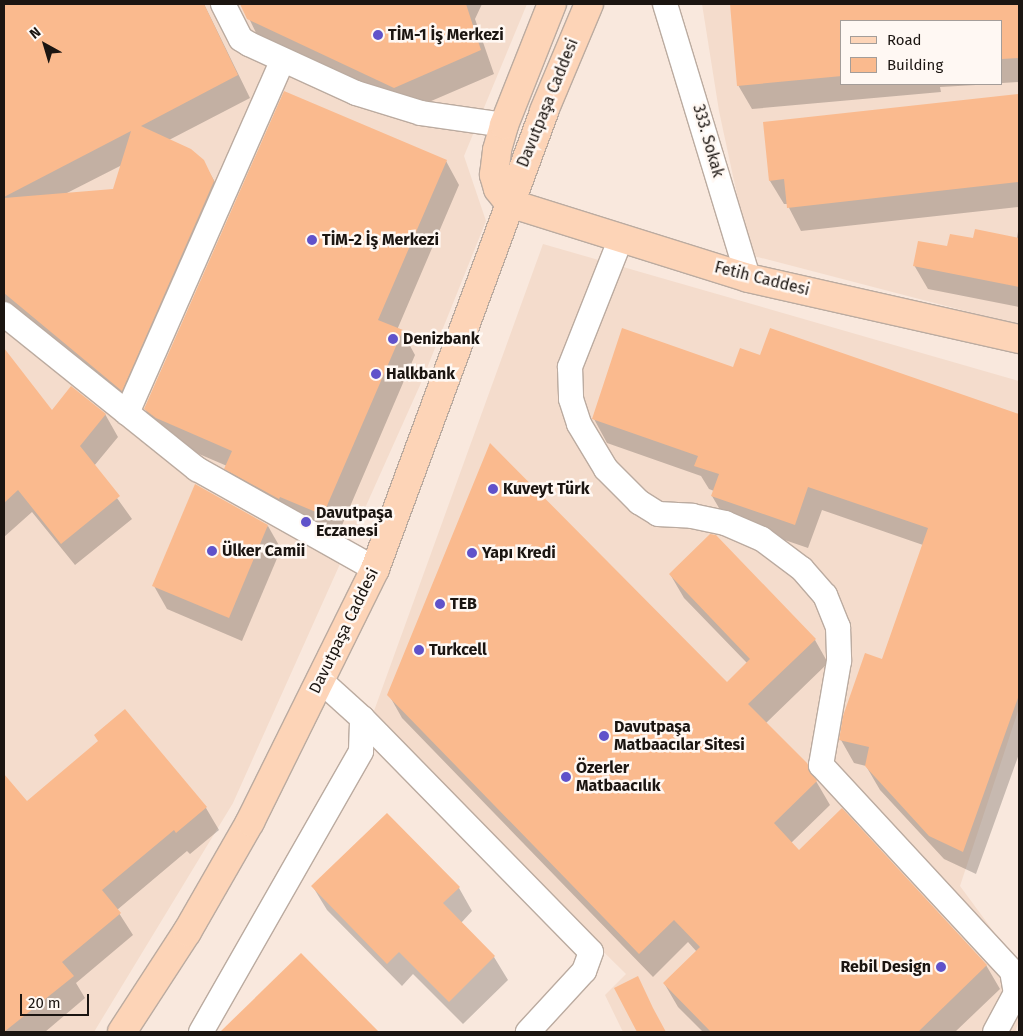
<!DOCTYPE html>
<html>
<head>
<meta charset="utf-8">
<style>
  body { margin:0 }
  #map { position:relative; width:1023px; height:1036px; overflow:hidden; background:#f9e8dd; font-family:"Fira Sans",sans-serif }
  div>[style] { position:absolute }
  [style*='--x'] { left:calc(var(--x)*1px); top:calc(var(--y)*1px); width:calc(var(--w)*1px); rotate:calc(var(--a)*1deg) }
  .built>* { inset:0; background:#f4dccc }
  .shadow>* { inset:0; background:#0003 }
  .building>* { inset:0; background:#faba8e }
  .roads { filter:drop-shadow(1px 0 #bbaba0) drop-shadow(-1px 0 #bbaba0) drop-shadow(0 1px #bbaba0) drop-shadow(0 -1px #bbaba0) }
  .minor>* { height:24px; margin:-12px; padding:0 12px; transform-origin:12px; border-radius:12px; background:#fff }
  .major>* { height:28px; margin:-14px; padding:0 14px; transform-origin:14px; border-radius:14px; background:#fdd4b7 }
  .dots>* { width:14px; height:14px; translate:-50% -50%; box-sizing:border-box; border:2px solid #fff8f3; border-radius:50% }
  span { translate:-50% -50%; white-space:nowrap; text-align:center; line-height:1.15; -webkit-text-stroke:5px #fff8f3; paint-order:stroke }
  .poi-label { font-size:16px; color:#1b1511; font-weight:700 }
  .left { translate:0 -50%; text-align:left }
  .right { translate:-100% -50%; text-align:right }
  .street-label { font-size:16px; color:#1b1511 }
  .frame { position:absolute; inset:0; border:5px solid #1b1511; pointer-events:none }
  .legend { position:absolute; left:840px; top:20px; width:162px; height:65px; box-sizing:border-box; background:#fff8f3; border:1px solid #a49d99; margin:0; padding:6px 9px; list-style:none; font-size:15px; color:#1b1511 }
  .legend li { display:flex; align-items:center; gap:10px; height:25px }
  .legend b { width:25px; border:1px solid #a49d99 }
  .north { position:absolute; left:20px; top:20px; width:50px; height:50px; -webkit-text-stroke:4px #fff8f3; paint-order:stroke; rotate:321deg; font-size:14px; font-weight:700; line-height:20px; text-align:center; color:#1b1511 }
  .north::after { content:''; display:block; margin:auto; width:18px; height:22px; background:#1b1511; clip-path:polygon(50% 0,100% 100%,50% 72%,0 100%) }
  .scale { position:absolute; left:20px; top:994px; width:69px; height:22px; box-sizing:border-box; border:2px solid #1b1511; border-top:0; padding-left:6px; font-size:15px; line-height:18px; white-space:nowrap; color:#1b1511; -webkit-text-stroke:4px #fff8f3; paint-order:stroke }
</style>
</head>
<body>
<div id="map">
  <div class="built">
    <div style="clip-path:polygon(4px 4px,527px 4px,464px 156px,486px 221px,421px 383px,233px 803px,94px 1032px,4px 1032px)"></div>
    <div style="clip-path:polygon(evenodd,702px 4px,1019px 4px,1019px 325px,750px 255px,719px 111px,702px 4px,842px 21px,1002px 21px,1002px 84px,842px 84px,842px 21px)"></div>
    <div style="clip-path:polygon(543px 244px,1019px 381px,1019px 708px,960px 886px,1019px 966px,1019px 1021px,1015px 1032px,623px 1032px,605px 995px,626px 974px,370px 722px)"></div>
  </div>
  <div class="shadow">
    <div style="clip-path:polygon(evenodd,12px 4px,204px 4px,250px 98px,169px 140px,203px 161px,216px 184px,135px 412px,4px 304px,4px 8px,12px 4px,122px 165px,114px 190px,65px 194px,122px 165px)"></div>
    <div style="clip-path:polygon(242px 4px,482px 4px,475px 19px,494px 74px,408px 111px,261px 43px)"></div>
    <div style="clip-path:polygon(731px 4px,1019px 4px,1019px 82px,1002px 83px,1002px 21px,842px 21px,842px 84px,994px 84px,940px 87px,941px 92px,752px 109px,738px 85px)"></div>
    <div style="clip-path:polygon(1019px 95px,1019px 207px,801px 231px,787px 204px,784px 204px,770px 181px,764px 123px)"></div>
    <div style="clip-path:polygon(446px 161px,459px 185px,397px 330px,402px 331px,415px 355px,337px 537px,239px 492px,227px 466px,171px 442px,159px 432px,145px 409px)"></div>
    <div style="clip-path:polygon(1019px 225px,1019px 307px,928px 289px,914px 265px,948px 248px,974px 240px,1017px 238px)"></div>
    <div style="clip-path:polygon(771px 329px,1019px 416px,1019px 754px,976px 874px,944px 859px,880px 790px,866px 766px,854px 763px,841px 740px,882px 661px,923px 545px,822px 510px,808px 548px,726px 520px,712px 496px,714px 491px,709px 489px,701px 476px,607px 443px,594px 419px,761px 357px)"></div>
    <div style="clip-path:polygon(4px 350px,52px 412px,105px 414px,118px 437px,94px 466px,132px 519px,75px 565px,32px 512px,4px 537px)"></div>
    <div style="clip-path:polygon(268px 526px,281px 549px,242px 641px,167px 609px,154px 586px)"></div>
    <div style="clip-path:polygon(670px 574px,815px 640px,828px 663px,766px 723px,806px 764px,830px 805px,791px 843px,799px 852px,986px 965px,1000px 989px,955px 1032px,703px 1032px,678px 1007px,664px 983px,697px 952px,688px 942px,653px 977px,402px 718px,389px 695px,727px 683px,747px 663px,684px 598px)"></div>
    <div style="clip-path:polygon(125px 711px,206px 808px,219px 830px,190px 854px,187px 851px,117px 910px,133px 935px,76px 983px,85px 998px,45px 1032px,4px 1032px,4px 793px,12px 786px,27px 803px,99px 742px)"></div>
    <div style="clip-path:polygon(313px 887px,459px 888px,472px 911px,461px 923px,494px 957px,508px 980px,463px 1024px,413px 974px,402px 986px,327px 910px)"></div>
    <div style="clip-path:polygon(227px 1026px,373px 1028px,376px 1032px,231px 1032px)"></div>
  </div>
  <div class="building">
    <div style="clip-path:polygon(4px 4px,204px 4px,238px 75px,141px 126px,191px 149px,204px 160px,214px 181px,122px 391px,4px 293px,4px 198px,113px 189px,131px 131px,4px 197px)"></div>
    <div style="clip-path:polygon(240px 4px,466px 4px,481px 50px,394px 88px,247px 19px)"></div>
    <div style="clip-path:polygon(730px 4px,1019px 4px,1019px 58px,1002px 59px,1002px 21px,842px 21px,842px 76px,737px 86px)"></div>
    <div style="clip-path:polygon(284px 91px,447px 160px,378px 320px,403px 330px,323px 515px,280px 497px,279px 499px,224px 469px,232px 451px,156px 418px,144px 409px)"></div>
    <div style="clip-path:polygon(1019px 94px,1019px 182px,787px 208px,784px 179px,769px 181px,763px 122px)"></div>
    <div style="clip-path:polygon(975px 229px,1019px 238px,1019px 287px,913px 266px,918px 241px,947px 246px,950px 234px,973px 238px)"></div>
    <div style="clip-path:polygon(622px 328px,733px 367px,740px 348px,760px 355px,770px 328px,1019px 414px,1019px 695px,963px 852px,929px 836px,865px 766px,869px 747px,839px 740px,843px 716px,865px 653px,882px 659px,928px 528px,808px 487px,795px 525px,711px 496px,719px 474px,694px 466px,698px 456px,592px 419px)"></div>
    <div style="clip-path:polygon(4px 348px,52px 410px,71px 386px,106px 414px,80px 446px,120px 496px,61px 544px,18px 490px,4px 503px)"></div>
    <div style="clip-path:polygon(490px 443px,727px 682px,750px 659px,669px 574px,710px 534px,716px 535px,816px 639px,748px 704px,807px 763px,817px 781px,774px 823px,799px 850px,842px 808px,987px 965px,918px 1032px,711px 1032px,663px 983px,700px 947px,674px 920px,639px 954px,387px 695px)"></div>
    <div style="clip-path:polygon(195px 484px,268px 525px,229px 618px,152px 586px)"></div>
    <div style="clip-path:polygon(125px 709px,207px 807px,176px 833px,174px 830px,102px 890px,121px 913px,62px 962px,74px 976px,4px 1032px,4px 774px,27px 801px,98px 741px,94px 735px)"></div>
    <div style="clip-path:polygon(387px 813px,460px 887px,443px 903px,495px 956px,449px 1002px,399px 952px,387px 964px,311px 886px)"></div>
    <div style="clip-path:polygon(301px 953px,379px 1032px,220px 1032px)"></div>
    <div style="clip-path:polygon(638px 976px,653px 1008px,666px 1032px,637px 1032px,614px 988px)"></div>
  </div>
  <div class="roads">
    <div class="minor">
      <div style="--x:223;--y:4;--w:39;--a:63"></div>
      <div style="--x:241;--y:39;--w:9;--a:32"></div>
      <div style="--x:249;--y:44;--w:118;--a:24.6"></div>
      <div style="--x:356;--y:93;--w:68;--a:17.1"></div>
      <div style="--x:421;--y:113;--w:84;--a:8.2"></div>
      <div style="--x:665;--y:4;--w:286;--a:73.1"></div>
      <div style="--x:621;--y:238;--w:139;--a:111.6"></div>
      <div style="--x:570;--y:367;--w:32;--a:88"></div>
      <div style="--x:571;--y:399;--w:26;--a:72"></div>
      <div style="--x:579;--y:424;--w:52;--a:59"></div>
      <div style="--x:606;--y:469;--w:47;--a:45"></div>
      <div style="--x:639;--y:502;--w:22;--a:32"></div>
      <div style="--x:658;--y:514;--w:34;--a:3"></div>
      <div style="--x:692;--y:516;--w:34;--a:12"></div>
      <div style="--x:725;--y:523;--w:40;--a:23.4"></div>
      <div style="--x:762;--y:539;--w:50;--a:36.9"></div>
      <div style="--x:802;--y:569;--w:35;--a:49"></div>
      <div style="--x:825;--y:595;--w:35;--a:68"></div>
      <div style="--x:838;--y:627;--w:34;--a:88"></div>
      <div style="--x:839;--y:661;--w:106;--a:99.8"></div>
      <div style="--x:821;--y:765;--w:281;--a:47.2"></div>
      <div style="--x:1012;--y:971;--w:22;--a:80"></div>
      <div style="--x:1016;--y:993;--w:44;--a:118.3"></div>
      <div style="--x:4;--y:314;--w:248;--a:38.8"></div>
      <div style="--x:197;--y:469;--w:204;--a:29.3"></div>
      <div style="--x:127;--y:413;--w:385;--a:-66.2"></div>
      <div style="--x:321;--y:681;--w:55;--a:42.1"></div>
      <div style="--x:362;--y:718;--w:327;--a:45.6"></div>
      <div style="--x:591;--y:952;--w:20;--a:110"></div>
      <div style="--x:584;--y:971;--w:83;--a:132.6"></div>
      <div style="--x:201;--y:1032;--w:323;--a:-60.3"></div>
      <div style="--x:361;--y:751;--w:33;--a:-88"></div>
    </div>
    <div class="major">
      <div style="--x:509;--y:203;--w:250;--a:17.4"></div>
      <div style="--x:748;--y:278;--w:278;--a:12.7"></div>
      <div style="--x:509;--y:203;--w:18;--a:-128"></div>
      <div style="--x:498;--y:189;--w:15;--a:-106"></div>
      <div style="--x:494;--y:175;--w:25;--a:-83"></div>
      <div style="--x:497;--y:150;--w:26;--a:-74"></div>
      <div style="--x:504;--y:125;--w:130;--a:-68.4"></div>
      <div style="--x:122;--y:1032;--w:119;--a:-57"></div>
      <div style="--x:187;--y:932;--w:127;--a:-60.2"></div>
      <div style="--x:250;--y:822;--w:282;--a:-63.7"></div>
      <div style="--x:375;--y:569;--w:488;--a:-69.7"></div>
      <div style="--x:544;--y:111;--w:116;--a:-67.2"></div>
    </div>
  </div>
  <div class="dots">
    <div style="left:378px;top:35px;background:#6052ca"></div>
    <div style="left:312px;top:240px;background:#6052ca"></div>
    <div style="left:393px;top:339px;background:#6052ca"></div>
    <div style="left:376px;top:374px;background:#6052ca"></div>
    <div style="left:493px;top:489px;background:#6052ca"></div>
    <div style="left:306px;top:522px;background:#6052ca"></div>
    <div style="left:212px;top:551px;background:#6052ca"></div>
    <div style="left:472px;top:553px;background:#6052ca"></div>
    <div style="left:440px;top:604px;background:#6052ca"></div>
    <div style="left:419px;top:650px;background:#6052ca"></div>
    <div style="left:604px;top:736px;background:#6052ca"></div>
    <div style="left:566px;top:777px;background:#6052ca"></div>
    <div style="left:941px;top:967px;background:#6052ca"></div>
  </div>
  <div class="poi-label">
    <span class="left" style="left:388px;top:35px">TİM-1 İş Merkezi</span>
    <span class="left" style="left:322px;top:240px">TİM-2 İş Merkezi</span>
    <span class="left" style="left:403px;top:339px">Denizbank</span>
    <span class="left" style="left:386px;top:374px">Halkbank</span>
    <span class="left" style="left:503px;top:489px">Kuveyt Türk</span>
    <span class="left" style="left:316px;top:522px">Davutpaşa<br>Eczanesi</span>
    <span class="left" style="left:222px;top:551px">Ülker Camii</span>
    <span class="left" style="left:482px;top:553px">Yapı Kredi</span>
    <span class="left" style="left:450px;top:604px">TEB</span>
    <span class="left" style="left:429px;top:650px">Turkcell</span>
    <span class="left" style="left:614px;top:736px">Davutpaşa<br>Matbaacılar Sitesi</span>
    <span class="left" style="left:576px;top:777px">Özerler<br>Matbaacılık</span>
    <span class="right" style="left:931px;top:967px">Rebil Design</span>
  </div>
  <div class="street-label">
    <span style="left:548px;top:103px;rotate:-68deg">Davutpaşa Caddesi</span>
    <span style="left:708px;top:141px;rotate:74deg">333. Sokak</span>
    <span style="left:762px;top:279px;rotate:14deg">Fetih Caddesi</span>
    <span style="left:344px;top:631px;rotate:-64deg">Davutpaşa Caddesi</span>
  </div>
  <div class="frame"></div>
  <ul class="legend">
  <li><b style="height:6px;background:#fdd4b7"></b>Road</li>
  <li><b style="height:14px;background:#faba8e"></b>Building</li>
  </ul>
  <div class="north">N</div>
  <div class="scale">20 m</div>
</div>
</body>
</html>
